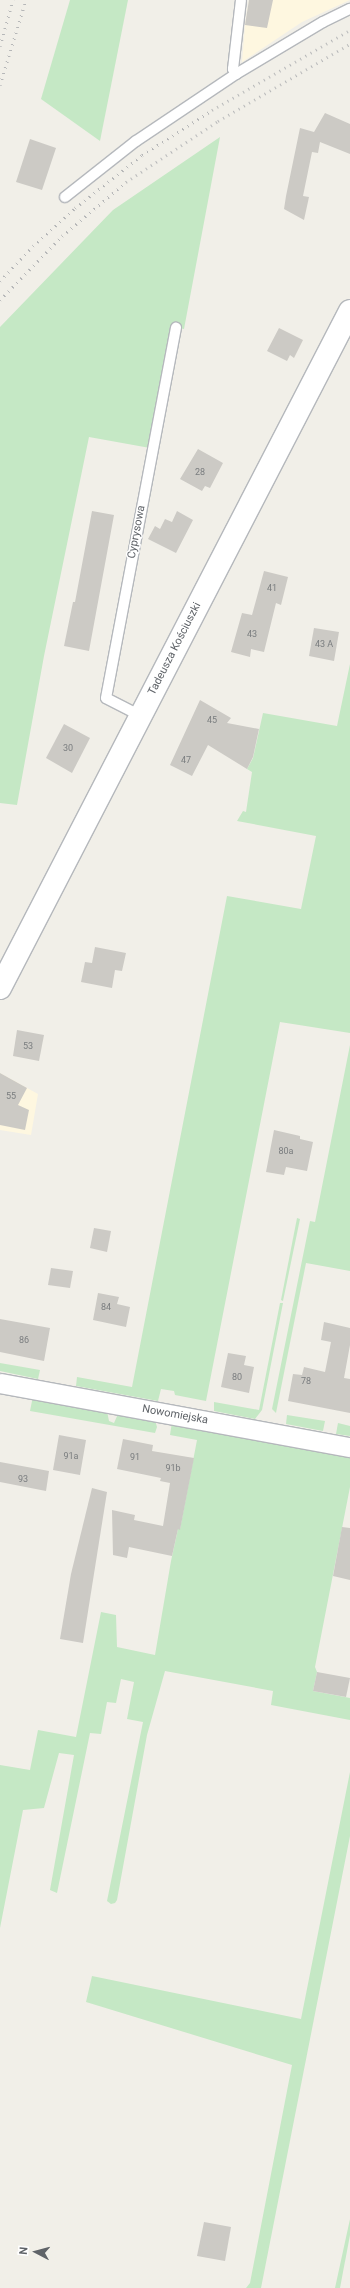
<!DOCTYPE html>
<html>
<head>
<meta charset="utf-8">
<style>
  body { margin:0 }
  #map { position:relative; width:350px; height:2288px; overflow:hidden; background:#f1efe8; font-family:Roboto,sans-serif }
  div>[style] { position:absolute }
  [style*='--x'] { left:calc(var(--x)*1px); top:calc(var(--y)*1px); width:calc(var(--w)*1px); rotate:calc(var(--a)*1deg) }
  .commercial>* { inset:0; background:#fef7e0 }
  .green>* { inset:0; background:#c5e8c5 }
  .building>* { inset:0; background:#cccac5 }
  .roads { filter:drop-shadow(1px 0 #b5b8bc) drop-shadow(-1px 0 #b5b8bc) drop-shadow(0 1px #b5b8bc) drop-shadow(0 -1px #b5b8bc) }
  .lane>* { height:10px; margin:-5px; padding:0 5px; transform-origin:5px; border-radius:5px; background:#fff }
  .street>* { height:19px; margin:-9.5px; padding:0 9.5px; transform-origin:9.5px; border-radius:9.5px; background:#fff }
  .secondary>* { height:22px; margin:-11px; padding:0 11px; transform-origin:11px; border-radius:11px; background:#fff }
  .rail>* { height:3px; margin-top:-1.5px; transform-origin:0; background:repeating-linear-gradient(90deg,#b6b7b8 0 1px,transparent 0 6px) }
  span { translate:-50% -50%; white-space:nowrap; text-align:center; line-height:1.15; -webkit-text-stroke:3px #fff; paint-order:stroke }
  .number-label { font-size:9px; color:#7a7d7f }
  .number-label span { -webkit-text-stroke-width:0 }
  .street-label { font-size:11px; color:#5f6368 }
  .north { position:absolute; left:16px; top:2232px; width:40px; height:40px; -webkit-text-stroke:3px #fff; paint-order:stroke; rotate:276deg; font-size:11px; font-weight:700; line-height:16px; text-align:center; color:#5f6368 }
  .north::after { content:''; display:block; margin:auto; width:14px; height:18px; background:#5f6368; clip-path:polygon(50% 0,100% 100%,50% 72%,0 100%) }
</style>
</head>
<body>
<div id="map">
  <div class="commercial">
    <div style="clip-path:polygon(249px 0,350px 0,302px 22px,242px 62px,245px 25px)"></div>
    <div style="clip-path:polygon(0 1073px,38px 1094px,31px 1135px,0 1130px)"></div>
  </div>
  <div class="green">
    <div style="clip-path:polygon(70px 0,128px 0,100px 141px,41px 99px)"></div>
    <div style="clip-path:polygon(220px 137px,184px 329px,174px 327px,150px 448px,89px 437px,44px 656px,17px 805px,0 803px,0 327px,113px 210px)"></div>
    <div style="clip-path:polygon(350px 664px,350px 1033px,280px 1022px,206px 1401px,175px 1395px,174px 1391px,161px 1389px,158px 1401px,76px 1386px,77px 1377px,132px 1387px,227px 896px,301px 909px,316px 836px,237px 821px,243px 811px,246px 812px,252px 772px,247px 769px,253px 758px,263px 713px,337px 726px)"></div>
    <div style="clip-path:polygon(350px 1045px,350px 1271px,306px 1263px,276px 1413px,272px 1409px,310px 1221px,315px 1222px)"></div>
    <div style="clip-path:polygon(297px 1218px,300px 1219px,283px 1301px,281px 1300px)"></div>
    <div style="clip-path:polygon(280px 1303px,283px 1303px,262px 1410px,255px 1419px,214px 1411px,214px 1402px,259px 1410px)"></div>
    <div style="clip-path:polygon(0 1363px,40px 1370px,38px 1379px,0 1371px)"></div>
    <div style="clip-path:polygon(33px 1396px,107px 1411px,109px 1421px,114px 1423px,118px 1414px,121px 1414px,155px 1420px,157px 1427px,155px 1433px,30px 1411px)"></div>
    <div style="clip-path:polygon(287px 1415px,325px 1421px,323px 1431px,286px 1424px)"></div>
    <div style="clip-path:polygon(172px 1422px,350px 1455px,350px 1487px,315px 1667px,317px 1672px,313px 1691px,350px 1698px,350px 1720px,271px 1705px,273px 1691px,165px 1671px,147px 1735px,117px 1900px,115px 1903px,111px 1904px,107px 1901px,143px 1722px,127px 1719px,134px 1682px,121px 1679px,116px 1703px,107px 1702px,101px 1734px,90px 1733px,57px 1893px,50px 1890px,74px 1755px,59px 1753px,44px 1808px,23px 1810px,0 1928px,0 1765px,30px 1770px,38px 1730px,76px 1737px,101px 1612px,116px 1615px,117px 1647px,155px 1655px,171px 1561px,178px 1529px,180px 1529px,197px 1440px,170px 1435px)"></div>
    <div style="clip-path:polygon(338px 1423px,350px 1426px,350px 1436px,336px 1434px)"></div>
    <div style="clip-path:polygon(350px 1772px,350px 1836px,261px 2288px,246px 2288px,250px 2283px,292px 2065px,86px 2002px,92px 1976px,301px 2019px)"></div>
    <div style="clip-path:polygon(350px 2219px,350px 2235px,340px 2288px,335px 2288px)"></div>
  </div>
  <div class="building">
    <div style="clip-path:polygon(249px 0,273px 0,267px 28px,245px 25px)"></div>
    <div style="clip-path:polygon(325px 113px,350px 124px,350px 154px,320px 142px,318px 153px,312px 152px,303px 196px,309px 197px,304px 220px,284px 209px,286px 196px,300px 128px,314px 132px)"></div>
    <div style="clip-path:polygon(30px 139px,56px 148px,42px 190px,16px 182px)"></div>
    <div style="clip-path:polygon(279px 328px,303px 340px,294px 358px,290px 355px,287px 361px,267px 351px)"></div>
    <div style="clip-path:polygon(198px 449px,223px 463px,210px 488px,205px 486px,202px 491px,180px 479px)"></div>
    <div style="clip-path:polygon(92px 511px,114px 515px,89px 651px,64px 646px,73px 602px,75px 602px)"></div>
    <div style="clip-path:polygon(177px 511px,193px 520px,176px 553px,148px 539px,155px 526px,160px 529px,165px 519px,172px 522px)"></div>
    <div style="clip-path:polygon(264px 571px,288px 577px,281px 605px,276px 603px,264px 652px,251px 649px,250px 657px,231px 652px,242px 613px,252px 615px)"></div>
    <div style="clip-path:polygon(314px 628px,339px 632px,334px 661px,309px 656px)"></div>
    <div style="clip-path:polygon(200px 700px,231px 718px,227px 723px,259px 729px,253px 757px,247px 769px,208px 745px,192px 776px,170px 765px)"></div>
    <div style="clip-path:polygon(64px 724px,90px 738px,72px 773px,46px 758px)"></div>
    <div style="clip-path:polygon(95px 947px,126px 953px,122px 971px,115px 970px,112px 988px,81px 982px,85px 962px,92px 963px)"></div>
    <div style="clip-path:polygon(17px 1030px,44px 1035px,39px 1061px,13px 1056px)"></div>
    <div style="clip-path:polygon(0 1073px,27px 1088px,18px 1105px,29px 1110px,25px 1130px,0 1125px)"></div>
    <div style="clip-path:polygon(274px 1130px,300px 1136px,300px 1139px,313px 1142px,307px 1171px,286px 1167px,284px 1175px,266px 1172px)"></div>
    <div style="clip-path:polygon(94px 1228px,111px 1231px,107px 1252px,90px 1248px)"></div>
    <div style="clip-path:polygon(51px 1268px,73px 1271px,70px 1288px,48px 1285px)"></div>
    <div style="clip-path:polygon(98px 1293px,119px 1297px,117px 1304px,130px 1307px,126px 1327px,93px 1320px)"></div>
    <div style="clip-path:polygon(0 1319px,50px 1328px,44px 1361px,0 1352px)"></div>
    <div style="clip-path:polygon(324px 1322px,350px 1328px,350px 1345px,344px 1378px,350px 1379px,350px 1413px,288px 1401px,293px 1374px,302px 1375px,304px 1367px,325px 1372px,331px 1342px,321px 1340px)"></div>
    <div style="clip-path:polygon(228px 1353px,246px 1356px,244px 1365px,254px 1367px,249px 1393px,221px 1387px)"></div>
    <div style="clip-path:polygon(59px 1435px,86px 1440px,80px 1475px,53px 1470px)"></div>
    <div style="clip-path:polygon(123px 1439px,153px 1445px,152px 1451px,194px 1458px,180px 1530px,178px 1529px,172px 1556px,129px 1547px,127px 1558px,113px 1555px,112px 1510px,135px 1515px,134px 1520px,163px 1526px,170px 1483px,160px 1481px,161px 1478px,117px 1469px)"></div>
    <div style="clip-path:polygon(0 1462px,49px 1471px,46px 1491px,0 1482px)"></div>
    <div style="clip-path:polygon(92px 1488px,107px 1492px,83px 1643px,60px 1639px,71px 1574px)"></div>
    <div style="clip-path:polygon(342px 1527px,350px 1528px,350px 1580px,333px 1576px)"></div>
    <div style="clip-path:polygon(317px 1672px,350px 1678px,346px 1697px,313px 1691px)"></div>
    <div style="clip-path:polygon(204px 2222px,231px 2227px,225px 2261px,197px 2256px)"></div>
  </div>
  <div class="roads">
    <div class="lane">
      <div style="--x:236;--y:74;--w:6;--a:-121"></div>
      <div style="--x:233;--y:69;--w:69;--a:-83.4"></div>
      <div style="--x:65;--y:197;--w:90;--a:-38.3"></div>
      <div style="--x:136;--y:141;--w:120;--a:-33.8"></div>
      <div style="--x:236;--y:74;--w:101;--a:-30.9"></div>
      <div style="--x:323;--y:22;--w:30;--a:-26"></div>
      <div style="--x:141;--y:716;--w:39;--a:-153"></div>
      <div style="--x:106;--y:698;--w:377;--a:-79.3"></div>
    </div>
    <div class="street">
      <div style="--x:0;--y:1383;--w:356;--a:10.4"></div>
    </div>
    <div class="secondary">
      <div style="--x:0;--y:988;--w:762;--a:-62.66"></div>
    </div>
  </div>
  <div class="rail">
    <div style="--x:0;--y:46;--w:48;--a:-74.2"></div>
    <div style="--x:0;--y:85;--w:89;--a:-73"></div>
    <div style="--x:0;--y:281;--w:48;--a:-46.7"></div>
    <div style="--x:33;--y:246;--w:57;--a:-42.1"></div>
    <div style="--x:75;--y:208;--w:85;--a:-38.3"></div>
    <div style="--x:142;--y:155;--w:83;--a:-32.7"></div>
    <div style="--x:212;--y:110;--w:160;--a:-30.1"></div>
    <div style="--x:0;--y:300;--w:89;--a:-45.9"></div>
    <div style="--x:62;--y:236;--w:84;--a:-40.2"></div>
    <div style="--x:126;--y:182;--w:110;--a:-33.5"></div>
    <div style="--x:218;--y:121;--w:153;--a:-30.3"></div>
  </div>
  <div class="number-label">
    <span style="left:200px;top:472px">28</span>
    <span style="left:272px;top:588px">41</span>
    <span style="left:252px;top:634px">43</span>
    <span style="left:324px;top:644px">43 A</span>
    <span style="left:212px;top:720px">45</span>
    <span style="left:68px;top:748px">30</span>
    <span style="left:186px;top:760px">47</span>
    <span style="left:28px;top:1046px">53</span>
    <span style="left:11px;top:1096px">55</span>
    <span style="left:286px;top:1151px">80a</span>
    <span style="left:106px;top:1307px">84</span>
    <span style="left:24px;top:1340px">86</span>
    <span style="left:237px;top:1377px">80</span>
    <span style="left:306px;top:1381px">78</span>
    <span style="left:71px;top:1456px">91a</span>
    <span style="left:135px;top:1457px">91</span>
    <span style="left:173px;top:1468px">91b</span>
    <span style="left:23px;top:1479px">93</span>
  </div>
  <div class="street-label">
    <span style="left:137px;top:532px;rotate:-79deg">Cyprysowa</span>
    <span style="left:175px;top:649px;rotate:-63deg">Tadeusza Kościuszki</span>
    <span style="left:175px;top:1415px;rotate:10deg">Nowomiejska</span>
  </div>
  <div class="north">N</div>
</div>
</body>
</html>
